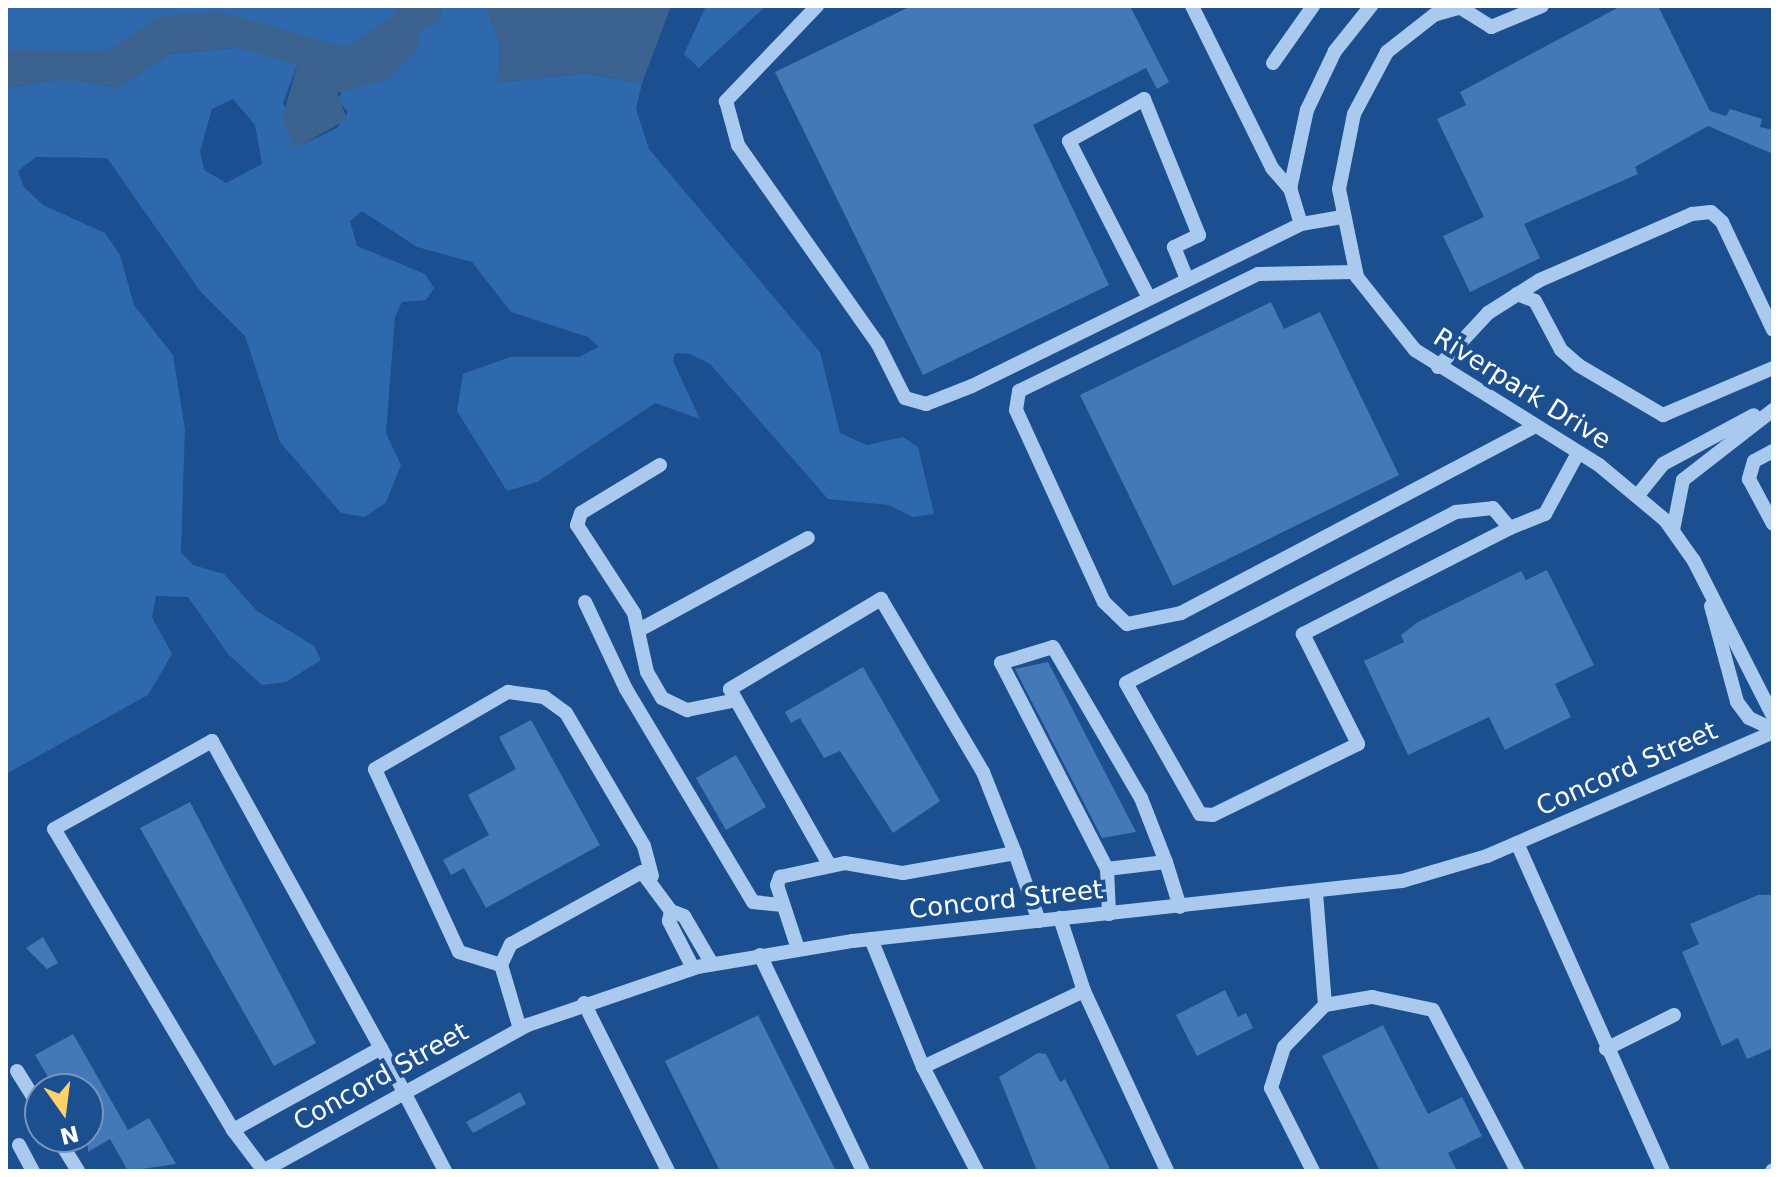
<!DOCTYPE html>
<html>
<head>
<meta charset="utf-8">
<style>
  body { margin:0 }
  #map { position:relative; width:1779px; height:1177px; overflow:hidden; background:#1b4f8f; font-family:"DejaVu Sans",sans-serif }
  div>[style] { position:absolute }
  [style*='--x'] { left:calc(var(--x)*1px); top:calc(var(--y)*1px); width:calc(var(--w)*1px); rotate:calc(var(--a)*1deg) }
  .green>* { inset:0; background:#2e69ad }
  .water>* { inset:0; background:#3c6290 }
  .river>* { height:30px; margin:-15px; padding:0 15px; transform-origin:15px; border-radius:15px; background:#3c6290 }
  .building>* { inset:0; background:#4478b7 }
  .minor>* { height:14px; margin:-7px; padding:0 7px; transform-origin:7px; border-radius:7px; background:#a9c9ee }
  span { translate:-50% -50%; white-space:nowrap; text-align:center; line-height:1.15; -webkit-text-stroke:8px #1b4f8f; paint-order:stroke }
  .street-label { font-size:26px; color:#fff }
  .frame { position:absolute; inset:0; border:8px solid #fff; pointer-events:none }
  .north { position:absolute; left:24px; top:1073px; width:80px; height:80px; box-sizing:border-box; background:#1b4f8f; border:2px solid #7695bc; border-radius:50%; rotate:166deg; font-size:22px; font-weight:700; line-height:32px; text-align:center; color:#fff }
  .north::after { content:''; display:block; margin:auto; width:28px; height:36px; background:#ffd166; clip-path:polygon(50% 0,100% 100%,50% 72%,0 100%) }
</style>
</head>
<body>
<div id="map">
  <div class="green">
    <div style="clip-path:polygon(6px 6px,412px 6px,413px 19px,349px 64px,287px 48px,148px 39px,110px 66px,14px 65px,6px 65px)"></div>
    <div style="clip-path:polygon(evenodd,441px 6px,486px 6px,501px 48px,497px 83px,585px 73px,642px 83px,636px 109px,649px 149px,820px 352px,840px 433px,867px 445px,903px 437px,918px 447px,934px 514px,913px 517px,889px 505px,828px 499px,710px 364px,690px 354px,675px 353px,673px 361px,700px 419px,655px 403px,537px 482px,507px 491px,457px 411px,463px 374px,510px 357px,579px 357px,599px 347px,588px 337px,511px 312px,472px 262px,417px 247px,362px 211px,350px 221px,357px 246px,425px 274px,434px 288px,426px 300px,402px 302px,395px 317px,386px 433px,401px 465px,386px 502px,365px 517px,341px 513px,280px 442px,245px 336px,201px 292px,107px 158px,36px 157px,18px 171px,24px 187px,43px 205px,105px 233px,120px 255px,134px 305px,173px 355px,185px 429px,181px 552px,193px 565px,224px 574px,257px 611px,314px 646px,321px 660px,286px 682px,262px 685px,228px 654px,188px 597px,156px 596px,152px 617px,172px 654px,148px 695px,6px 774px,6px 88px,65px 78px,118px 88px,169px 54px,255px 46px,298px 63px,283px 103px,302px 145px,337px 128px,348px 112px,338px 100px,343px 89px,388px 79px,417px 49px,419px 31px,441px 18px,441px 6px,233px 99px,255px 125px,262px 164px,226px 183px,204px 170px,200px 151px,212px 109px,233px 99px)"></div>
    <div style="clip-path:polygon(706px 6px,766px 6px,699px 68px,684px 54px)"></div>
  </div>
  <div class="water">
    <div style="clip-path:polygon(412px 6px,441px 6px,442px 19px,419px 31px,418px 49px,388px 79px,337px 93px,347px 119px,302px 145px,293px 145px,282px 119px,298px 63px,255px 46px,169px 54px,118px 88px,65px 78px,6px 88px,6px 65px,110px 66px,179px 28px,216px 26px,329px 63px,357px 62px,413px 19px)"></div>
    <div style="clip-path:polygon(486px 6px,671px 6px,642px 83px,585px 73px,497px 83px,501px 48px)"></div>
  </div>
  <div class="river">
    <div style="--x:6;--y:65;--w:104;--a:0.6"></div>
    <div style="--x:110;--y:66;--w:65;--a:-32.5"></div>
    <div style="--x:165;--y:31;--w:51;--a:-5.6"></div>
    <div style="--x:216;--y:26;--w:138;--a:15.9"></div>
    <div style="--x:349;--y:64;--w:78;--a:-35.1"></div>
    <div style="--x:413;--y:19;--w:13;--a:-94"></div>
  </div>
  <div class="building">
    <div style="clip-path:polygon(911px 6px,1130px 6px,1169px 82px,1157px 89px,1146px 68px,1033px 125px,1109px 285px,923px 375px,775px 72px)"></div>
    <div style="clip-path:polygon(1621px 6px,1658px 6px,1710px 111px,1726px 116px,1730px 109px,1762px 119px,1760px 127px,1773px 130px,1773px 154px,1708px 126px,1635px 167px,1638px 174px,1524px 224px,1540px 258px,1470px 292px,1443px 236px,1484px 217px,1437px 119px,1466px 105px,1460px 92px)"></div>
    <div style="clip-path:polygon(1271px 302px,1284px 329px,1320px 312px,1399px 475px,1173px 586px,1080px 395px)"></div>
    <div style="clip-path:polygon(1547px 570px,1594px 665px,1555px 684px,1571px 717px,1505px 750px,1489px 717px,1408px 755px,1364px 661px,1404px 642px,1401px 635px,1418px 622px,1521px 571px,1526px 580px)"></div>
    <div style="clip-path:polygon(1048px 662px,1136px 832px,1102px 838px,1015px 669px)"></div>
    <div style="clip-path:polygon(863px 667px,940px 801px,893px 833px,840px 751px,824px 758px,800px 718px,791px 723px,785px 712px)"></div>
    <div style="clip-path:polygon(531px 720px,600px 845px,486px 908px,464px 868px,451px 875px,443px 860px,489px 835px,468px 795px,516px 769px,499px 737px)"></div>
    <div style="clip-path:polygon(736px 755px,766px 807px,726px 830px,696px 778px)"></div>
    <div style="clip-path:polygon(190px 802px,316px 1043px,274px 1066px,140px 828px)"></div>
    <div style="clip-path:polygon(1758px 895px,1773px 895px,1773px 1048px,1747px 1059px,1738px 1038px,1722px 1046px,1682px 952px,1699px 944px,1690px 924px)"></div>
    <div style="clip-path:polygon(43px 937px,58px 963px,47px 969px,26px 948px)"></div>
    <div style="clip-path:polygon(1225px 990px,1238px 1017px,1246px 1013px,1253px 1028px,1197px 1056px,1176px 1015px)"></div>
    <div style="clip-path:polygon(758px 1015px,836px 1171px,720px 1171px,665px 1061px)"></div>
    <div style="clip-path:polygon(1383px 1025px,1428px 1114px,1462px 1097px,1482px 1136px,1448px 1153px,1457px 1171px,1380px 1171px,1322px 1056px)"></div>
    <div style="clip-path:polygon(73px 1034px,128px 1130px,149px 1118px,176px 1164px,128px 1171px,110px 1139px,88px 1152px,88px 1089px,55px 1089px,35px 1055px)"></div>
    <div style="clip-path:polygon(1038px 1053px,1046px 1054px,1060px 1082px,1065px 1079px,1111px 1171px,1037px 1171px,999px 1077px)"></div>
    <div style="clip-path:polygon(520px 1092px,526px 1104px,473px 1133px,466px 1122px)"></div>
  </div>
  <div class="minor">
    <div style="--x:817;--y:6;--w:132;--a:133.8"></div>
    <div style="--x:726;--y:101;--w:46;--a:74.7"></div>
    <div style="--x:738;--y:145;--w:243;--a:54.9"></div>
    <div style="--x:878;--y:344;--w:60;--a:63.4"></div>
    <div style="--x:905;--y:398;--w:22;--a:16"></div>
    <div style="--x:926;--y:404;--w:49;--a:-21.4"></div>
    <div style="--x:972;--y:386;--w:367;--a:-26.2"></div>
    <div style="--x:1192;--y:6;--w:181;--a:63.7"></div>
    <div style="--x:1272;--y:168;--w:28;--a:49"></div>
    <div style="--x:1465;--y:6;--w:32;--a:164"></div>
    <div style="--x:1434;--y:15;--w:60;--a:141.8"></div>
    <div style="--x:1387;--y:52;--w:70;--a:118"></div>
    <div style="--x:1354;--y:114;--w:76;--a:101.3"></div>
    <div style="--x:1339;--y:189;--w:90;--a:78.4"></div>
    <div style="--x:1357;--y:277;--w:93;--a:51.5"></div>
    <div style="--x:1415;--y:350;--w:217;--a:32"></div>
    <div style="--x:1599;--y:465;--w:86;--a:39.8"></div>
    <div style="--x:1665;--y:520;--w:50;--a:54.7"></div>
    <div style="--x:1694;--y:561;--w:174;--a:63"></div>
    <div style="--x:1461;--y:8;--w:36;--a:32"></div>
    <div style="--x:1491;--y:27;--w:55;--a:-22.4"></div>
    <div style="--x:1273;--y:63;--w:70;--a:-54.9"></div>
    <div style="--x:1342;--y:217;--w:42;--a:170.3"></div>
    <div style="--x:1301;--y:224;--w:37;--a:-107"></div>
    <div style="--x:1290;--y:189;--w:81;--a:-77.9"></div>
    <div style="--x:1307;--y:110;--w:65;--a:-64.6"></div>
    <div style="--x:1335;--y:51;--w:58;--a:-51.3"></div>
    <div style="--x:1355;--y:272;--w:97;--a:178.8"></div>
    <div style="--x:1258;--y:274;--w:266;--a:153.9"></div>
    <div style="--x:1019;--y:391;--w:19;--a:99"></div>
    <div style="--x:1016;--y:410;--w:211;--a:65.4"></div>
    <div style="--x:1104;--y:602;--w:32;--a:44"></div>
    <div style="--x:1127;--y:624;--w:55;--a:-11.5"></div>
    <div style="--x:1181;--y:613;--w:399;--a:-27.8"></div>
    <div style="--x:1517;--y:294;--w:19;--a:21"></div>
    <div style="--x:1535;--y:301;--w:55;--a:62"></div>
    <div style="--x:1561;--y:350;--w:23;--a:41"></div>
    <div style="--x:1578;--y:365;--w:99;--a:30.5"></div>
    <div style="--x:1663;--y:415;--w:120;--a:-23.1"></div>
    <div style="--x:1149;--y:298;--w:176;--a:-117"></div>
    <div style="--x:1069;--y:141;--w:86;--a:-29.2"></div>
    <div style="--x:1144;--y:99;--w:147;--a:68"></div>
    <div style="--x:1199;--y:235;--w:28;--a:154"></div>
    <div style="--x:1174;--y:247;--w:35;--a:68"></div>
    <div style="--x:1438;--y:367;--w:74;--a:-47.2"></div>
    <div style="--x:1488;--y:313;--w:62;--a:-32.4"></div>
    <div style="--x:1540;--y:280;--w:166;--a:-23.5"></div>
    <div style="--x:1692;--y:214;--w:19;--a:-6"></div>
    <div style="--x:1711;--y:212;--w:15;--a:42"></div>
    <div style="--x:1722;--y:222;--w:119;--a:64.7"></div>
    <div style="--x:1773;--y:451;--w:21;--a:152"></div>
    <div style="--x:1754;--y:461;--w:19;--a:106"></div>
    <div style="--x:1749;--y:479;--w:51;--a:61.9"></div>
    <div style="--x:660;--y:465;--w:92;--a:148.7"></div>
    <div style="--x:581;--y:513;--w:13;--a:108"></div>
    <div style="--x:577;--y:525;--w:105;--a:57.1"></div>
    <div style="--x:634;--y:613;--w:60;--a:77.6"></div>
    <div style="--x:647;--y:672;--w:30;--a:60"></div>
    <div style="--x:662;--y:698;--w:28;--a:26"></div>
    <div style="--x:687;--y:710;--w:50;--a:-11.5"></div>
    <div style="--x:1638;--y:495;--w:40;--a:-51"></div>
    <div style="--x:1663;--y:464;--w:103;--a:-28.3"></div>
    <div style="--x:1510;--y:528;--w:233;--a:152.9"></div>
    <div style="--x:1303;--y:634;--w:123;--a:63.4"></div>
    <div style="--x:1358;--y:744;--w:161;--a:153.9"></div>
    <div style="--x:1213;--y:815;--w:13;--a:-176"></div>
    <div style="--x:1200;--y:814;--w:150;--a:-119.5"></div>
    <div style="--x:1126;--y:683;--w:372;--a:-27.4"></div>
    <div style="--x:1456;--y:512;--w:37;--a:-6"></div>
    <div style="--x:1493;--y:508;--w:26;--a:50"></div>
    <div style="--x:1510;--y:528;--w:38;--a:-22"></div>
    <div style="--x:1545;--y:514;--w:69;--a:-61.6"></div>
    <div style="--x:1673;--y:530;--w:51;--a:-78.7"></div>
    <div style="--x:1683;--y:480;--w:114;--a:-37.9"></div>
    <div style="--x:585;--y:602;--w:96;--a:64.8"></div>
    <div style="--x:626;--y:689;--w:248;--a:59.2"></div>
    <div style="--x:753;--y:902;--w:30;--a:6"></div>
    <div style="--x:1711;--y:606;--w:99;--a:74.8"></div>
    <div style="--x:1737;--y:702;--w:20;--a:53"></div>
    <div style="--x:1749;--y:718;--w:26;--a:25"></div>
    <div style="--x:641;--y:629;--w:190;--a:-28.6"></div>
    <div style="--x:1517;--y:843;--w:359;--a:66"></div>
    <div style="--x:830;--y:866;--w:203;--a:-119.5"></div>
    <div style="--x:730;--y:689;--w:176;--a:-30.8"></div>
    <div style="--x:881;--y:599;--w:201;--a:59.5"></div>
    <div style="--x:983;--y:772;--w:87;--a:68.4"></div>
    <div style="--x:1107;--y:869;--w:232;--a:-117.2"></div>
    <div style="--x:1001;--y:663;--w:54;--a:-17.1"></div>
    <div style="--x:1053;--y:647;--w:175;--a:59.8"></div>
    <div style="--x:1141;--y:798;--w:69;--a:68.7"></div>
    <div style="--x:1316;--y:893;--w:112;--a:85.4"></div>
    <div style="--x:1109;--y:914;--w:45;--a:-92.5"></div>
    <div style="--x:1107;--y:869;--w:59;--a:-6.8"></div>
    <div style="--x:1166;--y:862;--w:47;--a:72.7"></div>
    <div style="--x:871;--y:939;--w:138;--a:67.9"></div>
    <div style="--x:923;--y:1067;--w:178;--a:-25.3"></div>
    <div style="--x:1084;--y:991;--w:77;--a:-108.2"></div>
    <div style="--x:798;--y:949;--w:67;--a:-108.2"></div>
    <div style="--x:777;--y:885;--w:9;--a:-69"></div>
    <div style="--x:780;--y:877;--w:66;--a:-12.2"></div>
    <div style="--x:845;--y:863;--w:59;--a:9.8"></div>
    <div style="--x:903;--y:873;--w:114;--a:-10.1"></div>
    <div style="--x:1015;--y:853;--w:72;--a:70.6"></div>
    <div style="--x:760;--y:955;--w:239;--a:64.5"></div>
    <div style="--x:501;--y:965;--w:44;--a:-162.8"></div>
    <div style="--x:459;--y:952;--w:201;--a:-114.7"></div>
    <div style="--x:375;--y:769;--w:154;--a:-30.1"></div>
    <div style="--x:508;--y:692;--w:36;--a:8"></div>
    <div style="--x:544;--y:697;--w:27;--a:36"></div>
    <div style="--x:566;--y:713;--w:154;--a:59.6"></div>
    <div style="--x:644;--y:846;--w:31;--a:75"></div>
    <div style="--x:693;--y:968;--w:53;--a:-117.1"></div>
    <div style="--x:669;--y:921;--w:10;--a:-79"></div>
    <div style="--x:671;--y:911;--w:14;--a:21"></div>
    <div style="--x:684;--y:916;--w:56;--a:59.7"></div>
    <div style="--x:1084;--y:991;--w:198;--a:65.2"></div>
    <div style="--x:584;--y:1003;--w:188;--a:63.4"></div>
    <div style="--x:520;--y:1029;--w:67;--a:-106.5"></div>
    <div style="--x:501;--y:965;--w:23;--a:-65"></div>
    <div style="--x:511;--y:944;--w:149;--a:-28.8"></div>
    <div style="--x:642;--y:872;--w:49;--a:53.4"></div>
    <div style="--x:1606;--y:1049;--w:76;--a:-26.6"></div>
    <div style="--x:923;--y:1067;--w:117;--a:62.6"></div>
    <div style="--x:17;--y:1071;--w:44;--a:58.1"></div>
    <div style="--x:233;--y:1130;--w:350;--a:-120.7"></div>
    <div style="--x:54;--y:829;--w:181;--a:-29.1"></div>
    <div style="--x:212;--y:741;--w:350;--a:61.2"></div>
    <div style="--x:57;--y:1137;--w:40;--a:58"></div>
    <div style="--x:19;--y:1145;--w:30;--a:62"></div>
    <div style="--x:263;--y:1171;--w:303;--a:-28.9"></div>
    <div style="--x:528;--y:1025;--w:179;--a:-18.9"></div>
    <div style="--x:697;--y:967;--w:158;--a:-9.5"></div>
    <div style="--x:853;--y:941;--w:552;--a:-6.24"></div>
    <div style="--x:1402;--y:881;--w:89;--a:-16.4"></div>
    <div style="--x:1487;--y:856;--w:312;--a:-23.4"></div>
    <div style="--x:264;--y:1171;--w:51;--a:-127.1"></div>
    <div style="--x:233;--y:1130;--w:169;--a:-29"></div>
    <div style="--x:381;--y:1048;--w:139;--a:62.5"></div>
    <div style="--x:1313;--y:1171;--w:93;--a:-116.8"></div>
    <div style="--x:1271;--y:1088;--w:43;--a:-72.4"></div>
    <div style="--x:1284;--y:1047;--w:59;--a:-45.7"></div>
    <div style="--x:1325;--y:1005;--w:48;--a:-9.7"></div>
    <div style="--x:1372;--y:997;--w:62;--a:12"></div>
    <div style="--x:1433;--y:1010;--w:182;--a:62.4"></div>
    <div style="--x:1772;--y:1171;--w:1;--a:-45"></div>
  </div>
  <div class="street-label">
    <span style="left:1522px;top:389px;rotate:32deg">Riverpark Drive</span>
    <span style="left:1627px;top:769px;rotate:-24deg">Concord Street</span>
    <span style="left:1006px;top:900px;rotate:-6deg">Concord Street</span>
    <span style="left:381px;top:1077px;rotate:-29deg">Concord Street</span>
  </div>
  <div class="frame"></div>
  <div class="north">N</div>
</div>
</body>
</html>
